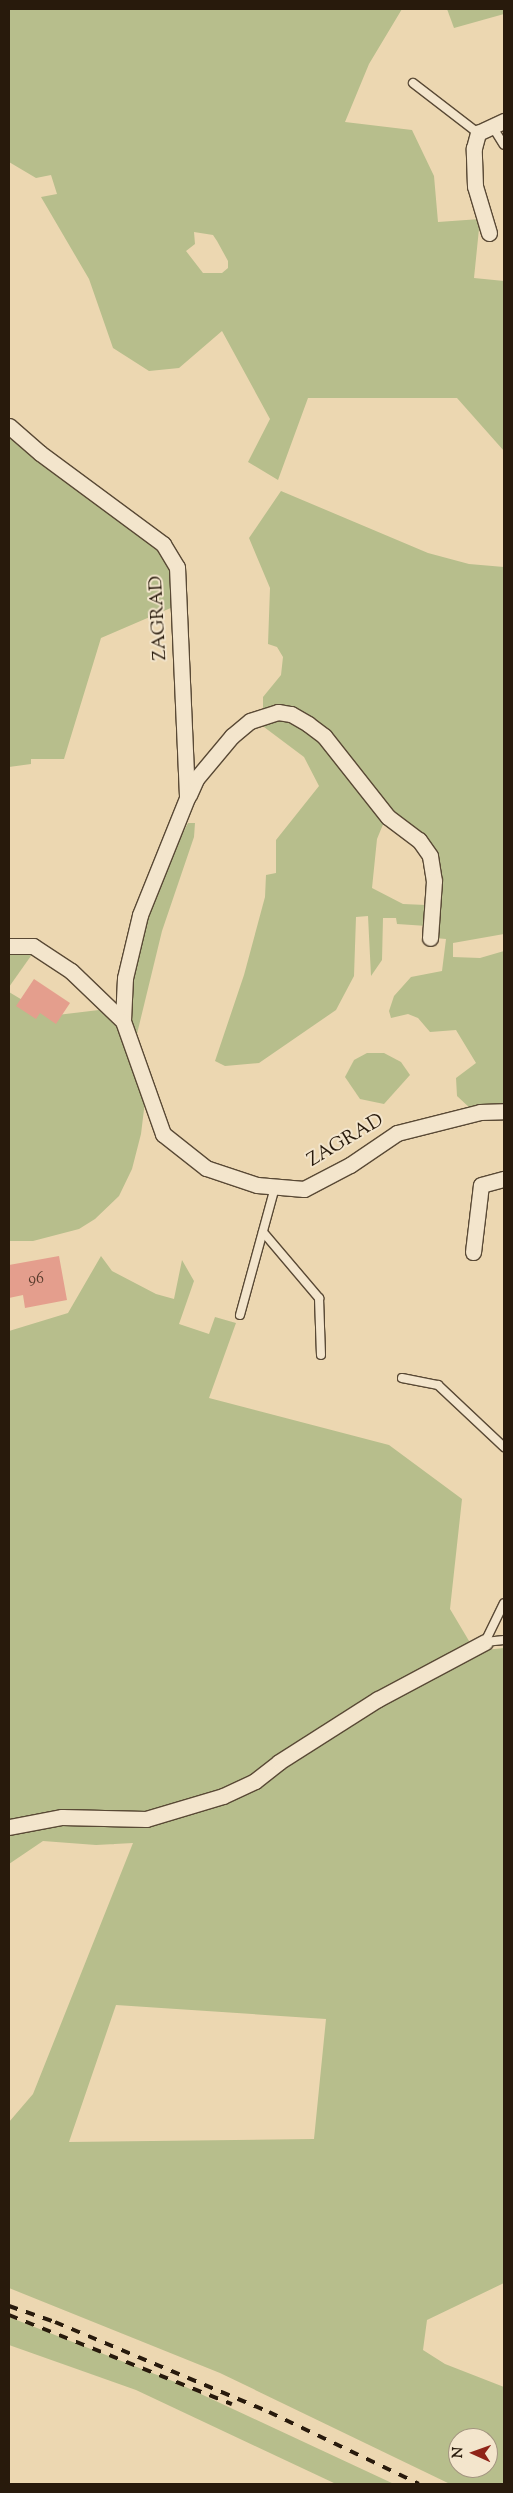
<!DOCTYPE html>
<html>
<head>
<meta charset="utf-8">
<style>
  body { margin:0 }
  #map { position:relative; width:513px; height:2493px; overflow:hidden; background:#ecd7b1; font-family:"Sorts Mill Goudy",serif }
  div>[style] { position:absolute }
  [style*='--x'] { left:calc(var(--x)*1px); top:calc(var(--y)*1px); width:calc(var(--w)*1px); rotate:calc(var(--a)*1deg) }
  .green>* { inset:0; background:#b7be8c }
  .building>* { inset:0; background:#e49e8d }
  .roads { filter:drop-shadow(1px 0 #594935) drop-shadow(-1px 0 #594935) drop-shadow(0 1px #594935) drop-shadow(0 -1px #594935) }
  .lane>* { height:8px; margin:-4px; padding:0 4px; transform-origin:4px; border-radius:4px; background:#f3e5cc }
  .street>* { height:15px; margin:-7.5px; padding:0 7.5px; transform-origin:7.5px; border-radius:7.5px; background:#f3e5cc }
  .rail>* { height:4px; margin-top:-2px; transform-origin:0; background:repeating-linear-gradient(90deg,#281a0c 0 9px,transparent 0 18px) }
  span { translate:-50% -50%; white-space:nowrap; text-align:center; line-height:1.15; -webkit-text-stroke:4px #f3e5cc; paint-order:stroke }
  .number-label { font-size:16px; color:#573b2c }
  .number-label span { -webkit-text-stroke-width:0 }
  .street-label { font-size:19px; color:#281a0c }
  .frame { position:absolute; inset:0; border:10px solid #281a0c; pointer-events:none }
  .north { position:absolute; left:448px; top:2428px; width:50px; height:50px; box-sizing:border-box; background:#f3e5cc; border:1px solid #a2947f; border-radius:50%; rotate:272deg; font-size:14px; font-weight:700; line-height:20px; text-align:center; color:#281a0c }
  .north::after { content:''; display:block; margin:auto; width:18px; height:22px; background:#8f2418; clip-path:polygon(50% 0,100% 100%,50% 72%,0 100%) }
</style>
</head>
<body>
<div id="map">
  <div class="green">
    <div style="clip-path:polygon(evenodd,9px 9px,402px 9px,369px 64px,345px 122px,412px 130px,434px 176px,438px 222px,480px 219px,474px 278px,504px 281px,504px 451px,457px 398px,308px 398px,278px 480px,248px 462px,270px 419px,222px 331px,179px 368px,149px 371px,113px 348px,89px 279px,41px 197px,57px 194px,51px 175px,36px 178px,9px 162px,9px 9px,194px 232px,213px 235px,217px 241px,228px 261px,228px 268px,222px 273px,203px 273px,186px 251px,195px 244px,194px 232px)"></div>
    <div style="clip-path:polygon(447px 9px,504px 9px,504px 14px,454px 28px)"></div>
    <div style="clip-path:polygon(9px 432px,142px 531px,170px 564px,173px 607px,101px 638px,64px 759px,31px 759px,31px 764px,9px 767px)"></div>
    <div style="clip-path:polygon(281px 491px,428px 553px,469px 564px,504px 567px,504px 934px,453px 943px,453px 957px,480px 958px,504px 951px,504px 1107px,471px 1109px,457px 1096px,456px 1078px,476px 1063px,456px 1030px,430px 1032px,418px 1018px,408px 1014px,391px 1018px,389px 1011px,394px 996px,411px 977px,442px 971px,446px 939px,435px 938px,436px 863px,391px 816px,320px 728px,263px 710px,263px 697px,281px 675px,283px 657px,277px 647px,268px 644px,270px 588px,249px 538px)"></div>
    <div style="clip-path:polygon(277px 715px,307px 727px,384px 822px,377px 839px,372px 888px,403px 904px,426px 905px,427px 926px,397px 924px,396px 918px,383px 918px,382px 960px,371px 976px,368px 916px,356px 917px,354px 976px,336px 1010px,259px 1063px,225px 1066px,215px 1061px,244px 975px,265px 897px,266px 875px,276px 873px,276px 840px,319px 786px,304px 757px,256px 721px)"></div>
    <div style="clip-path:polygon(188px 823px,195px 823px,194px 837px,162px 931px,136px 1038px,128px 1012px,129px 980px,154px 889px)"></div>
    <div style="clip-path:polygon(9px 949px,33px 953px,9px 987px)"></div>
    <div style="clip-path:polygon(9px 992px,49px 1016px,99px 1010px,122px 1031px,146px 1093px,141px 1134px,132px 1169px,119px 1196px,95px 1219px,79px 1229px,33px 1241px,9px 1241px)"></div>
    <div style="clip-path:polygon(367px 1053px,384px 1053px,401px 1062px,410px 1075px,384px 1104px,360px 1099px,345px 1077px,354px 1060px)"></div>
    <div style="clip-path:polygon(evenodd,101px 1256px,112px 1271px,156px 1294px,174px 1299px,182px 1260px,194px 1281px,179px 1324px,209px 1334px,215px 1317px,236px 1323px,209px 1398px,389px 1445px,462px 1499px,450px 1609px,475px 1651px,504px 1648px,504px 2283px,427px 2320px,423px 2350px,445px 2364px,504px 2387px,504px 2484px,450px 2484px,220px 2373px,9px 2288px,9px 2122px,33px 2094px,133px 1843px,96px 1845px,43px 1841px,9px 1864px,9px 1331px,68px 1313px,101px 1256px,116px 2005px,326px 2019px,314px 2139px,69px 2142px,116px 2005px,101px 1256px,458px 2438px,488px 2438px,488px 2468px,458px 2468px,458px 2438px)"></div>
    <div style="clip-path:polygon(9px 2317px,175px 2382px,394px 2484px,336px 2484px,136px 2390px,9px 2345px)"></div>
  </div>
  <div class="building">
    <div style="clip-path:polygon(34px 979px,70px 1003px,56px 1024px,40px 1013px,36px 1019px,16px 1006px)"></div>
    <div style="clip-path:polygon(59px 1256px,67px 1300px,25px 1308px,23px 1295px,9px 1298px,9px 1265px)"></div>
  </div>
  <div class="roads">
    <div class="lane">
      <div style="--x:413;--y:83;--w:82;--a:37.6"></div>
      <div style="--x:492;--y:126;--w:22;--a:58"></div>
      <div style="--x:263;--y:1232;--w:87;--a:49.7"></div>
      <div style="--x:319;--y:1298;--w:57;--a:88"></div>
      <div style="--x:240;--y:1315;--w:133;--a:-74.7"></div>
      <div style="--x:402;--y:1378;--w:37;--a:11"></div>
      <div style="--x:438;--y:1385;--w:91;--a:43.2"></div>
      <div style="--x:485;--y:1642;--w:43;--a:-64"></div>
      <div style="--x:485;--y:1642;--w:19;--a:-6"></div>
    </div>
    <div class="street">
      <div style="--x:489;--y:233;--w:49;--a:-106.6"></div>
      <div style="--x:475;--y:186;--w:38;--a:-92"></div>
      <div style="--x:474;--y:148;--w:16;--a:-75"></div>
      <div style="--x:478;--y:133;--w:29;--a:-25"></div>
      <div style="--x:9;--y:426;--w:41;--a:41.1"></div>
      <div style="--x:40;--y:453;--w:153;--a:36.5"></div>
      <div style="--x:163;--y:544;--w:27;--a:59"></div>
      <div style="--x:177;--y:567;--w:231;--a:87.5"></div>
      <div style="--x:187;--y:798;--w:126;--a:111.9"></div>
      <div style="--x:140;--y:915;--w:65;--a:103.4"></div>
      <div style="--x:125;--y:978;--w:43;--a:92.7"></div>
      <div style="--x:189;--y:795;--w:17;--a:-66"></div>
      <div style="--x:196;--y:779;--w:56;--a:-50.1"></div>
      <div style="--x:232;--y:736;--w:23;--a:-40"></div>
      <div style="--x:250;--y:721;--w:29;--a:-18"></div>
      <div style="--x:278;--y:712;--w:13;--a:9"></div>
      <div style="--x:291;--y:714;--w:20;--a:30"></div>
      <div style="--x:308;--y:724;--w:20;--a:37"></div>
      <div style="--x:324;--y:736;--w:103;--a:51.7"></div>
      <div style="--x:388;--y:817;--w:39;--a:37"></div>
      <div style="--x:419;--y:840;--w:19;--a:55"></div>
      <div style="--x:430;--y:856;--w:25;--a:81"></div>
      <div style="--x:434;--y:881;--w:57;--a:94"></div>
      <div style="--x:9;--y:946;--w:24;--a:0"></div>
      <div style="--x:33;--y:946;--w:45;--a:33.3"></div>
      <div style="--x:71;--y:971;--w:72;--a:43.9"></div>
      <div style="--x:123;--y:1021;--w:120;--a:70.5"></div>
      <div style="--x:163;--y:1134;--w:55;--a:38.3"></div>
      <div style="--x:206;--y:1168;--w:54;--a:18.4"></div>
      <div style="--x:257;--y:1185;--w:47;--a:4.9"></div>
      <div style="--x:304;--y:1189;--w:52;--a:-27.6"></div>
      <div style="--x:350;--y:1165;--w:57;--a:-34.2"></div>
      <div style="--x:397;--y:1133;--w:86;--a:-14.2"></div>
      <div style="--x:480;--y:1112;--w:24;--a:-2"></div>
      <div style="--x:473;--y:1252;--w:67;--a:-83.2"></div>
      <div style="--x:481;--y:1185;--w:24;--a:-15"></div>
      <div style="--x:9;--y:1827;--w:54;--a:-10.7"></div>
      <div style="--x:62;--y:1817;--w:84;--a:1.4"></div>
      <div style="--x:146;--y:1819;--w:80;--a:-16.6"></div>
      <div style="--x:223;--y:1796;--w:35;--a:-25"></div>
      <div style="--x:255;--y:1781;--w:31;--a:-38"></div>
      <div style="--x:279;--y:1762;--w:117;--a:-32.5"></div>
      <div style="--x:378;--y:1699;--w:121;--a:-28"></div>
    </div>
  </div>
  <div class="rail">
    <div style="--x:9;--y:2306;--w:49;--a:19.2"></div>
    <div style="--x:55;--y:2322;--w:232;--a:22.8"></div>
    <div style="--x:269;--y:2412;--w:166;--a:25.6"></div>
    <div style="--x:9;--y:2315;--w:240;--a:21.8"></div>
  </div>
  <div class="number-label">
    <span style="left:36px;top:1280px">96</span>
  </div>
  <div class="street-label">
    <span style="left:159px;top:618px;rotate:-93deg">ZAGRAD</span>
    <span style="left:346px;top:1141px;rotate:-31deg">ZAGRAD</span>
  </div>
  <div class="frame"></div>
  <div class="north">N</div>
</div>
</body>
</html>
